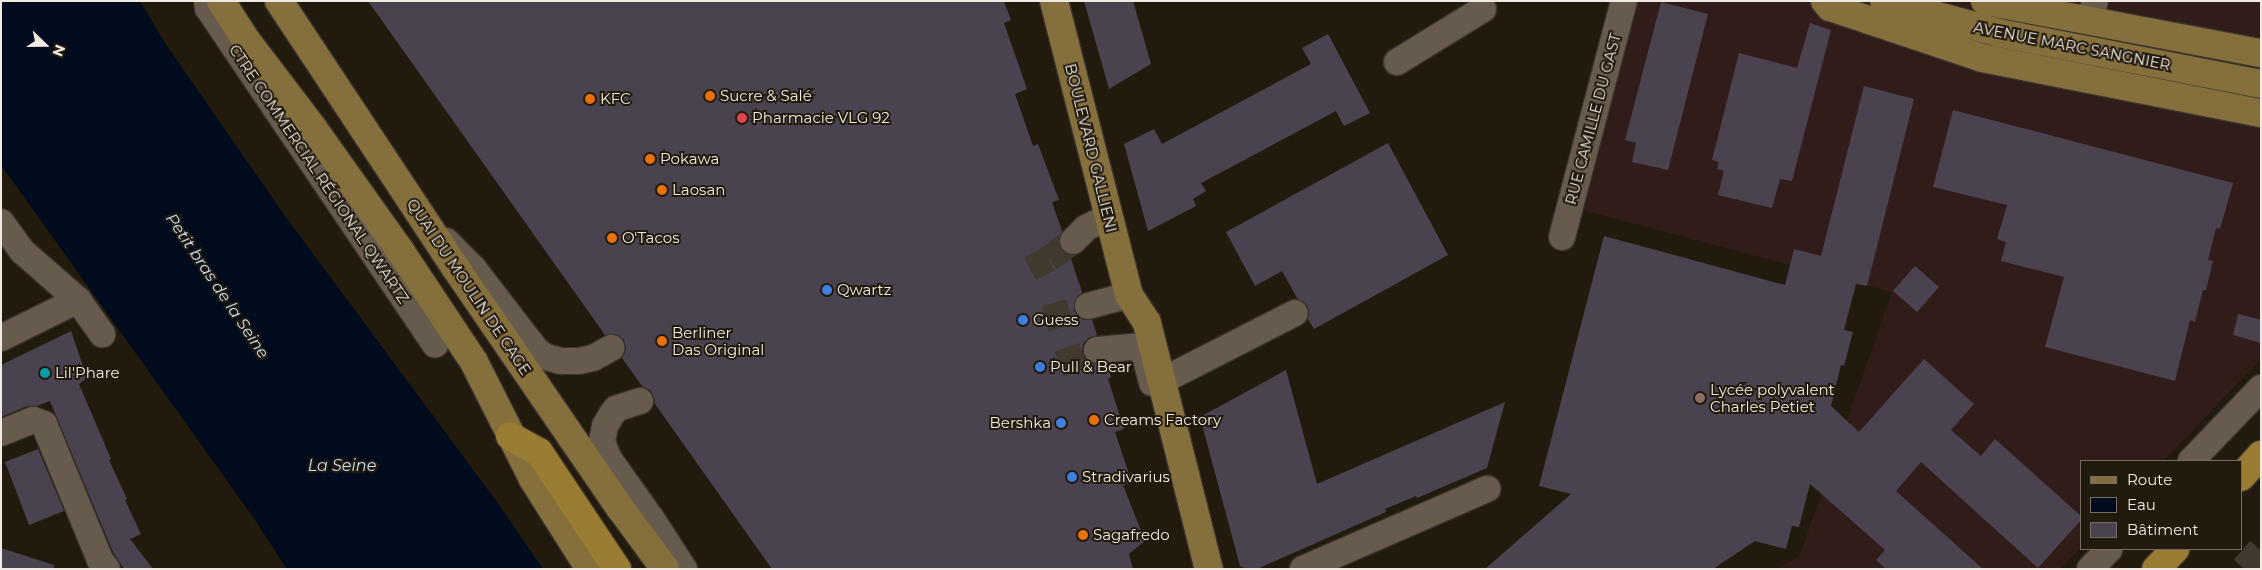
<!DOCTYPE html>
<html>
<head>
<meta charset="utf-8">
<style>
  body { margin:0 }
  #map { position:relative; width:2262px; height:570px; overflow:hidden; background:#231a0e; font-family:Montserrat,sans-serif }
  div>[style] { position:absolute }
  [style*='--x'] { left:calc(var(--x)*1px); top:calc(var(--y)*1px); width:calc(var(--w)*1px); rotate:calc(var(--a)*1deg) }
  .industrial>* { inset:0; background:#301d1a }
  .water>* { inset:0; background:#000b1d }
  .building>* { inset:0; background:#4b4250 }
  .minor-tunnel>* { height:26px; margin-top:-13px; transform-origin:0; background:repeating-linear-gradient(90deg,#42392e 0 26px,transparent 0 39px) }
  .highway-tunnel>* { height:28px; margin-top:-14px; transform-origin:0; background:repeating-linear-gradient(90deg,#42392e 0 28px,transparent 0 42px) }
  .roads { filter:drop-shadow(1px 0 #3a332d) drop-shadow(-1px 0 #3a332d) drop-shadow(0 1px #3a332d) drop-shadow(0 -1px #3a332d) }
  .minor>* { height:26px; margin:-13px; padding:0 13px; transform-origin:13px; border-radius:13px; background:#665b4d }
  .major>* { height:28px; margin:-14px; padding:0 14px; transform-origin:14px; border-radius:14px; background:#856f3d }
  .highway>* { height:28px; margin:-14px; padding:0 14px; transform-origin:14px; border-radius:14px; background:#9a7d32 }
  .dots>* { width:14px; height:14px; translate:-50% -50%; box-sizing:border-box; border:2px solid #231a0e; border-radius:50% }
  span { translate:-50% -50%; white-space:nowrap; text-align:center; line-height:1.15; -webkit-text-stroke:4px #231a0e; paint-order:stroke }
  .street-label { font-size:15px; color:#f0eae2 }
  .poi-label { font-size:15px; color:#f0eae2 }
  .left { translate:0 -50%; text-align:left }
  .right { translate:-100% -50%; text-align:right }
  .water-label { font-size:16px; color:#c5ddf6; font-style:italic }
  .frame { position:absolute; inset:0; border:2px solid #f0eae2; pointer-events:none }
  .legend { position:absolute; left:2080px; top:460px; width:162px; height:90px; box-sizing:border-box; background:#231a0e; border:1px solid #756d63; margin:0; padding:6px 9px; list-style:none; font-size:15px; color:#f0eae2 }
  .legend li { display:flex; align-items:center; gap:10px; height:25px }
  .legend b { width:25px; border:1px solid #756d63 }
  .north { position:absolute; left:20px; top:20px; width:50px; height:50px; -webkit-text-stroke:4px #231a0e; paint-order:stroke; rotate:112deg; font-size:14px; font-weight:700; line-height:20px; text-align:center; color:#f0eae2 }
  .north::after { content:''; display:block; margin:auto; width:18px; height:22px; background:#f0eae2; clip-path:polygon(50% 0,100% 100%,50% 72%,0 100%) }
</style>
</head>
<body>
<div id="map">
  <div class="industrial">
    <div style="clip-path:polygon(1636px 1px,2261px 1px,2261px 359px,2163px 461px,2081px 461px,2081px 547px,2060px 569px,1776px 569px,1799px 557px,1892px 292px,1579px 209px)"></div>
  </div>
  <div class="water">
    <div style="clip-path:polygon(1px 1px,140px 1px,165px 43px,285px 216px,500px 506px,543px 569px,287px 569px,253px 517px,1px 165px)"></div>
  </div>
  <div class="building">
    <div style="clip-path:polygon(368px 1px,1004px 1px,1011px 20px,1004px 23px,1027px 89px,1015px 94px,1033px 146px,1038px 144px,1059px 200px,1052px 202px,1062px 231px,1058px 244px,1063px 252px,1070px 256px,1082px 292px,1074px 302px,1074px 310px,1078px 317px,1084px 320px,1092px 320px,1097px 335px,1088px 338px,1083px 344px,1082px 352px,1085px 359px,1090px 363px,1107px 364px,1111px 377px,1108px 379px,1124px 429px,1115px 432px,1132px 483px,1123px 485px,1145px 541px,1129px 554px,1133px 569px,772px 569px,655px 404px,654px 397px,650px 390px,642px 386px,622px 358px,626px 349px,624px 340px,618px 335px,605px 335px)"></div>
    <div style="clip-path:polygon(1084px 1px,1133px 1px,1151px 64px,1109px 89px)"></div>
    <div style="clip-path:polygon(1661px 2px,1708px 14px,1668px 170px,1632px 162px,1636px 143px,1625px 140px)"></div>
    <div style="clip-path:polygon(1810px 23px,1831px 30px,1792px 181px,1780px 179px,1772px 208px,1718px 195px,1724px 171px,1717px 169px,1719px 162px,1712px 160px,1739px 53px,1797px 68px)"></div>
    <div style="clip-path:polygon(1328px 34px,1370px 113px,1344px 126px,1336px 111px,1201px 183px,1206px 191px,1193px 199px,1196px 206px,1148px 231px,1124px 144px,1154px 129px,1162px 144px,1311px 64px,1302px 48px)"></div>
    <div style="clip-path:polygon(1864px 86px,1914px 99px,1867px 286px,1856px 284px,1844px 330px,1853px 332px,1844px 366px,1841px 365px,1831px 406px,1859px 432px,1924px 359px,1974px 404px,1951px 430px,1981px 456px,1995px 439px,2081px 516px,2081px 520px,2038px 568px,1921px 462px,1896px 491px,1983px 569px,1886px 569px,1876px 560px,1885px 550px,1810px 484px,1799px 527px,1792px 526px,1786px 549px,1755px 541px,1713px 569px,1485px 569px,1571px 494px,1539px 486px,1604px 236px,1785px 285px,1794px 249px,1821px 256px)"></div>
    <div style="clip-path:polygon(1953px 110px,2233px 183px,2220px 229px,2216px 228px,2208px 260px,2213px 261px,2206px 290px,2203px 290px,2195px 322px,2190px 320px,2175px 381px,2045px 347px,2064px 277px,2001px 261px,2006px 242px,1997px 239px,2007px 205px,1933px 187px)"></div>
    <div style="clip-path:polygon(1388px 143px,1448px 255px,1314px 329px,1308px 319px,1308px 306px,1297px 298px,1282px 271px,1255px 286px,1226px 232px)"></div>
    <div style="clip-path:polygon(1915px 266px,1939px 287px,1917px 312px,1893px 291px)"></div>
    <div style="clip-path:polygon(2238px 314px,2261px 320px,2261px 343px,2233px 335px)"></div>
    <div style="clip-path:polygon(71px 331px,87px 378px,79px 384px,111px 459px,109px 460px,127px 499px,125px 500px,141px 534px,130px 539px,153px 569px,124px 569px,113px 552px,50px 401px,37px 406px,27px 406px,1px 417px,1px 365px)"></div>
    <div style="clip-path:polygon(1286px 370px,1317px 484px,1505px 402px,1487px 468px,1417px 498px,1416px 496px,1385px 509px,1386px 512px,1257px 569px,1246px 569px,1240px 566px,1200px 417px)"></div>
    <div style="clip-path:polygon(38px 449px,64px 511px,29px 525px,5px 462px)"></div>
    <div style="clip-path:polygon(1px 548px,54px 565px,54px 569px,1px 569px)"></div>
  </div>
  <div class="minor-tunnel">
    <div style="--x:1030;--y:269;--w:21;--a:-28"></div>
    <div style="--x:1049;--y:259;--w:30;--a:-37"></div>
    <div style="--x:1045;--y:319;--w:45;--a:-16.8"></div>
    <div style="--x:1059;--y:364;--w:40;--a:-20.2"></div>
  </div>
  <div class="highway-tunnel">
    <div style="--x:2244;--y:569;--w:25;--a:-48"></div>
  </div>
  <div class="roads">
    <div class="minor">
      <div style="--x:207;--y:1;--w:7;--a:82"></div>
      <div style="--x:208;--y:8;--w:406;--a:56"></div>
      <div style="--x:2090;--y:21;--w:21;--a:-76"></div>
      <div style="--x:1397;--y:62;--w:101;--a:-31.6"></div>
      <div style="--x:1;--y:222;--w:36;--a:54"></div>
      <div style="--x:22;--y:251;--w:74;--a:41.2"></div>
      <div style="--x:78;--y:300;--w:42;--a:54.8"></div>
      <div style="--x:1562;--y:237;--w:244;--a:-75.3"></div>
      <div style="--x:446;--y:241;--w:38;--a:45"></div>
      <div style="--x:473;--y:268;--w:105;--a:52.4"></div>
      <div style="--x:537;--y:351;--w:11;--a:34"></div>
      <div style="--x:546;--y:357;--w:16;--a:15"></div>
      <div style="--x:561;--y:361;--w:18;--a:0"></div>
      <div style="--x:579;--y:361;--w:14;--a:-12"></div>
      <div style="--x:593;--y:358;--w:21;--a:-29"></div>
      <div style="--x:1073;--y:241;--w:18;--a:-45"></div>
      <div style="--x:1086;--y:228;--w:25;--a:-27"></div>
      <div style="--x:1088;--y:306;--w:42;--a:-15"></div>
      <div style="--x:1;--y:338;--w:86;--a:-26.3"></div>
      <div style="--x:1097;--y:350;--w:37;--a:-5"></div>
      <div style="--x:1134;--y:347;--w:5;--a:22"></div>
      <div style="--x:1139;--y:349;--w:9;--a:49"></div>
      <div style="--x:1145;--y:356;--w:28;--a:75"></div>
      <div style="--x:1162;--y:381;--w:149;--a:-27.1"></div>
      <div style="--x:640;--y:401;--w:25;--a:162"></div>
      <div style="--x:616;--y:409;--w:6;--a:129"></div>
      <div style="--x:612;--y:414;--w:14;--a:120"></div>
      <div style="--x:605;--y:426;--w:16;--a:101"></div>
      <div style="--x:602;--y:442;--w:18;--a:68"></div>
      <div style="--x:609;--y:459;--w:72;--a:54.6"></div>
      <div style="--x:651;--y:518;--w:61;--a:57.1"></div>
      <div style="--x:1;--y:433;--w:35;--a:-22"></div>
      <div style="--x:33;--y:420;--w:12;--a:20"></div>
      <div style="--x:44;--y:424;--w:147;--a:67.6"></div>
      <div style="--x:100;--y:560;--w:11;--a:52"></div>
      <div style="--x:2191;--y:461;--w:101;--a:-46.2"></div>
      <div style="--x:1303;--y:569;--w:201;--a:-23.5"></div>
      <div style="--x:2090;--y:569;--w:28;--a:-46"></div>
    </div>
    <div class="major">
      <div style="--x:221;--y:1;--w:46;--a:57.3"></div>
      <div style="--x:246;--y:40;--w:111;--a:52.7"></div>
      <div style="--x:313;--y:128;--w:152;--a:54.6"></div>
      <div style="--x:401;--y:252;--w:132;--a:56.4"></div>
      <div style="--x:474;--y:362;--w:131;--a:63.2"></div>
      <div style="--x:533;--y:479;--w:107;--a:57.7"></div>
      <div style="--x:279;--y:1;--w:319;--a:56.5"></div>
      <div style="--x:455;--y:267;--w:293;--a:55.6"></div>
      <div style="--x:621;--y:509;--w:74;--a:53.7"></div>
      <div style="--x:1054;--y:1;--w:303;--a:75.7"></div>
      <div style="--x:1129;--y:295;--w:33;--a:57"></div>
      <div style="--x:1147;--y:323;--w:254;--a:75.9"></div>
      <div style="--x:1825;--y:1;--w:8;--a:50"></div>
      <div style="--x:1830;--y:7;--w:160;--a:18.5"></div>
      <div style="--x:1982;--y:58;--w:284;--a:11.2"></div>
      <div style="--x:1884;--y:1;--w:119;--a:15.5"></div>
      <div style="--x:1999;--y:33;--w:267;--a:11"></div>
      <div style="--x:1985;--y:1;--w:281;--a:10.7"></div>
    </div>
    <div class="highway">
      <div style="--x:510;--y:436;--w:33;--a:29"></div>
      <div style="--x:539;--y:452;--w:141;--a:56.3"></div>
      <div style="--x:2241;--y:477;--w:30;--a:-48"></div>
      <div style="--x:2156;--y:569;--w:28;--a:-46"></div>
    </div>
  </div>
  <div class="dots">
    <div style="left:710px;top:96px;background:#e8710a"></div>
    <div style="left:590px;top:99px;background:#e8710a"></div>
    <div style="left:742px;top:118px;background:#e0444e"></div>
    <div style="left:650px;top:159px;background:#e8710a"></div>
    <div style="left:662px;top:190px;background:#e8710a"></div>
    <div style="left:612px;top:238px;background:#e8710a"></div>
    <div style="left:827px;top:290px;background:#3f7fe0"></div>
    <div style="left:1023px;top:320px;background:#3f7fe0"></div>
    <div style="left:662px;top:341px;background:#e8710a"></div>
    <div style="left:1040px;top:367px;background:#3f7fe0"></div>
    <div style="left:45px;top:373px;background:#0f9aa8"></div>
    <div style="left:1700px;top:398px;background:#8d6e63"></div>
    <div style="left:1094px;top:420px;background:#e8710a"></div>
    <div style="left:1061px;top:423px;background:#3f7fe0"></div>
    <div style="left:1072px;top:477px;background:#3f7fe0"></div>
    <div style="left:1083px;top:535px;background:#e8710a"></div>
  </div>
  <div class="street-label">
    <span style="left:2072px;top:46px;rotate:11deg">AVENUE MARC SANGNIER</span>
    <span style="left:1593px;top:119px;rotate:-75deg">RUE CAMILLE DU GAST</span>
    <span style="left:1091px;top:148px;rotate:76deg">BOULEVARD GALLIENI</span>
    <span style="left:319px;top:174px;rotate:56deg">CTRE COMMERCIAL RÉGIONAL QWARTZ</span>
    <span style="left:469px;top:287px;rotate:56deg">QUAI DU MOULIN DE CAGE</span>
  </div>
  <div class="poi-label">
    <span class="left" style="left:720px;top:96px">Sucre &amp; Salé</span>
    <span class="left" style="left:600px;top:99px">KFC</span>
    <span class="left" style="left:752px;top:118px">Pharmacie VLG 92</span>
    <span class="left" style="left:660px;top:159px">Pokawa</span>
    <span class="left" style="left:672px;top:190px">Laosan</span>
    <span class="left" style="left:622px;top:238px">O'Tacos</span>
    <span class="left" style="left:837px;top:290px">Qwartz</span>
    <span class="left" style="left:1033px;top:320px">Guess</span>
    <span class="left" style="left:672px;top:341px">Berliner<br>Das Original</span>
    <span class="left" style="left:1050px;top:367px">Pull &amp; Bear</span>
    <span class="left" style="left:55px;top:373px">Lil'Phare</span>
    <span class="left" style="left:1710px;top:398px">Lycée polyvalent<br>Charles Petiet</span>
    <span class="left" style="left:1104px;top:420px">Creams Factory</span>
    <span class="right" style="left:1051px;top:423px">Bershka</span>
    <span class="left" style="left:1082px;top:477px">Stradivarius</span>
    <span class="left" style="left:1093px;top:535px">Sagafredo</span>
  </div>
  <div class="water-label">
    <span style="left:217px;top:286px;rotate:56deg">Petit bras de la Seine</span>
    <span style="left:342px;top:466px">La Seine</span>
  </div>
  <div class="frame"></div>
  <ul class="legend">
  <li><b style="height:6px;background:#856f3d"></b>Route</li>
  <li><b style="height:14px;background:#000b1d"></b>Eau</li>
  <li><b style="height:14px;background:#4b4250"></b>Bâtiment</li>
  </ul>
  <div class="north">N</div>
</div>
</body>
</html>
